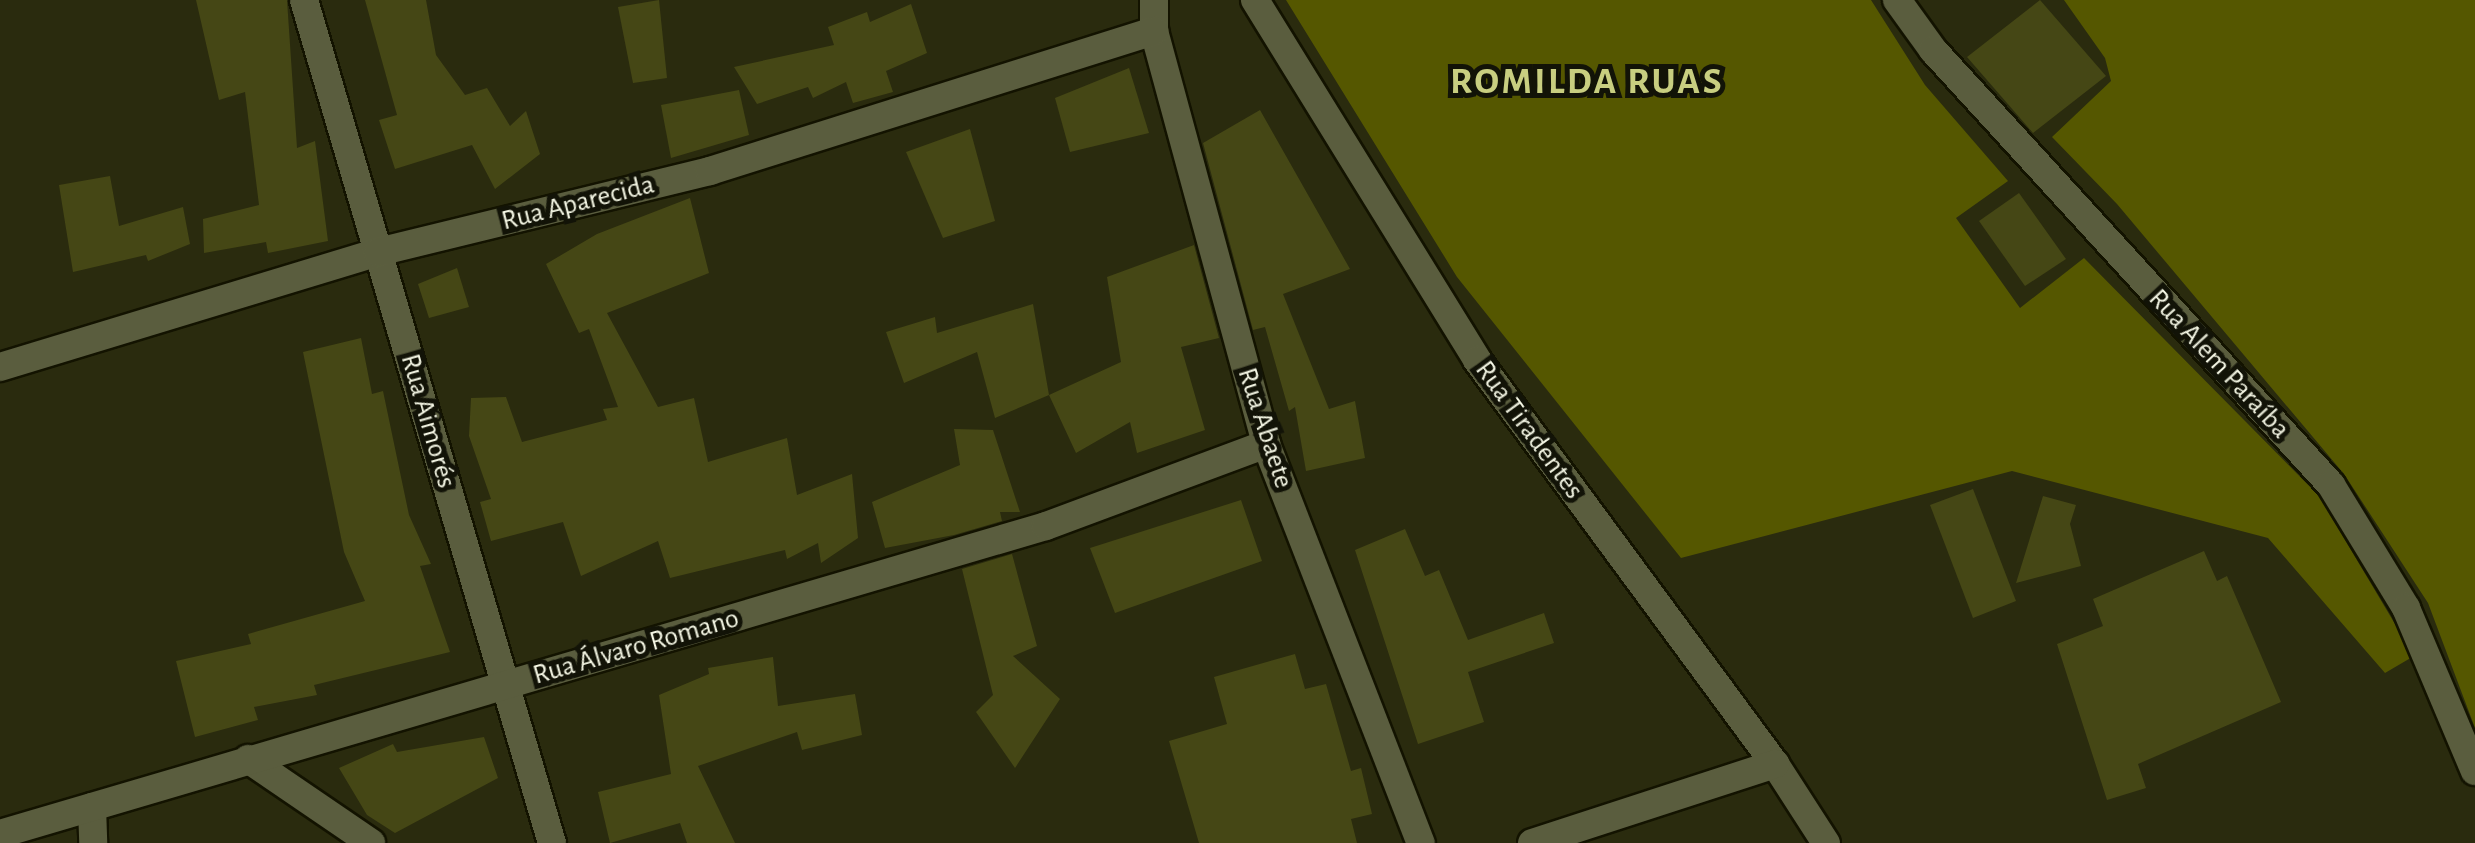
<!DOCTYPE html>
<html>
<head>
<meta charset="utf-8">
<style>
  body { margin:0 }
  #map { position:relative; width:2475px; height:843px; overflow:hidden; background:#2a2b0e; font-family:"Alegreya Sans",sans-serif }
  div>[style] { position:absolute }
  [style*='--x'] { left:calc(var(--x)*1px); top:calc(var(--y)*1px); width:calc(var(--w)*1px); rotate:calc(var(--a)*1deg) }
  .green>* { inset:0; background:#555700 }
  .building>* { inset:0; background:#454715 }
  .roads { filter:drop-shadow(2px 0 #131300) drop-shadow(-2px 0 #131300) drop-shadow(0 2px #131300) drop-shadow(0 -2px #131300) }
  .minor>* { height:28px; margin:-14px; padding:0 14px; transform-origin:14px; border-radius:14px; background:#5a5d3e }
  span { translate:-50% -50%; white-space:nowrap; text-align:center; line-height:1.15; -webkit-text-stroke:10px #121307; paint-order:stroke }
  .street-label { font-size:28px; color:#f4f6e4 }
  .district-label { font-size:38px; color:#c8ce80; font-weight:700; letter-spacing:2.5px }
</style>
</head>
<body>
<div id="map">
  <div class="green">
    <div style="clip-path:polygon(1286px 0,1871px 0,1925px 85px,2008px 181px,1956px 218px,2020px 308px,2084px 258px,2319px 496px,2414px 656px,2385px 673px,2268px 538px,2012px 471px,1681px 558px,1457px 277px)"></div>
    <div style="clip-path:polygon(2064px 0,2475px 0,2475px 728px,2428px 603px,2344px 474px,2117px 204px,2052px 137px,2111px 81px,2105px 58px)"></div>
  </div>
  <div class="building">
    <div style="clip-path:polygon(196px 0,287px 0,297px 148px,315px 141px,328px 241px,268px 253px,266px 242px,204px 253px,203px 219px,259px 205px,245px 92px,219px 100px)"></div>
    <div style="clip-path:polygon(365px 0,426px 0,436px 55px,465px 95px,487px 88px,510px 126px,526px 111px,540px 154px,495px 189px,472px 145px,395px 169px,379px 120px,397px 115px)"></div>
    <div style="clip-path:polygon(659px 0,667px 78px,633px 83px,618px 7px)"></div>
    <div style="clip-path:polygon(2040px 0,2106px 76px,2033px 133px,1967px 57px)"></div>
    <div style="clip-path:polygon(911px 4px,927px 53px,886px 71px,893px 92px,853px 103px,846px 82px,813px 98px,808px 87px,757px 104px,734px 67px,834px 45px,828px 27px,867px 12px,870px 22px)"></div>
    <div style="clip-path:polygon(1129px 68px,1149px 133px,1070px 152px,1055px 98px)"></div>
    <div style="clip-path:polygon(739px 90px,749px 135px,671px 158px,661px 105px)"></div>
    <div style="clip-path:polygon(1260px 110px,1350px 269px,1283px 294px,1329px 409px,1355px 401px,1365px 458px,1306px 471px,1295px 407px,1289px 411px,1265px 327px,1253px 330px,1203px 143px)"></div>
    <div style="clip-path:polygon(970px 129px,995px 221px,943px 238px,906px 152px)"></div>
    <div style="clip-path:polygon(110px 176px,119px 226px,183px 207px,190px 244px,148px 261px,146px 255px,73px 272px,59px 185px)"></div>
    <div style="clip-path:polygon(2019px 193px,2066px 259px,2025px 286px,1979px 221px)"></div>
    <div style="clip-path:polygon(690px 198px,709px 273px,607px 313px,658px 407px,694px 398px,708px 462px,787px 438px,797px 495px,852px 474px,858px 538px,821px 563px,818px 543px,787px 559px,785px 550px,670px 578px,658px 541px,581px 576px,563px 522px,491px 541px,480px 502px,491px 499px,469px 436px,471px 398px,506px 397px,522px 442px,607px 420px,603px 409px,618px 407px,589px 329px,579px 333px,546px 264px,597px 234px)"></div>
    <div style="clip-path:polygon(1194px 245px,1219px 338px,1181px 347px,1205px 430px,1137px 453px,1130px 422px,1076px 453px,1049px 395px,1121px 362px,1107px 277px)"></div>
    <div style="clip-path:polygon(457px 268px,469px 307px,429px 318px,418px 284px)"></div>
    <div style="clip-path:polygon(1033px 304px,1049px 395px,995px 418px,977px 352px,904px 383px,886px 332px,935px 317px,937px 333px)"></div>
    <div style="clip-path:polygon(361px 338px,372px 394px,383px 391px,409px 515px,431px 564px,420px 566px,450px 652px,314px 685px,317px 695px,254px 707px,258px 720px,195px 737px,176px 661px,251px 644px,248px 634px,365px 601px,344px 552px,303px 352px)"></div>
    <div style="clip-path:polygon(954px 429px,993px 430px,1020px 512px,1000px 512px,1002px 521px,954px 535px,885px 548px,872px 502px,960px 465px)"></div>
    <div style="clip-path:polygon(1973px 489px,2016px 601px,1973px 618px,1930px 505px)"></div>
    <div style="clip-path:polygon(2043px 496px,2076px 505px,2070px 524px,2081px 566px,2016px 583px)"></div>
    <div style="clip-path:polygon(1241px 500px,1262px 561px,1115px 613px,1090px 548px)"></div>
    <div style="clip-path:polygon(1405px 529px,1425px 576px,1439px 570px,1468px 640px,1544px 613px,1554px 643px,1468px 672px,1484px 722px,1418px 744px,1355px 550px)"></div>
    <div style="clip-path:polygon(2204px 551px,2217px 581px,2227px 576px,2281px 702px,2138px 764px,2146px 788px,2107px 800px,2057px 644px,2103px 626px,2093px 599px)"></div>
    <div style="clip-path:polygon(1012px 554px,1037px 646px,1013px 656px,1060px 699px,1015px 768px,976px 712px,993px 695px,962px 569px)"></div>
    <div style="clip-path:polygon(1295px 654px,1305px 689px,1326px 684px,1351px 771px,1361px 768px,1372px 814px,1351px 819px,1357px 843px,1199px 843px,1169px 741px,1227px 724px,1214px 677px)"></div>
    <div style="clip-path:polygon(773px 657px,778px 706px,855px 694px,862px 735px,802px 750px,797px 732px,698px 766px,735px 843px,687px 843px,680px 823px,610px 843px,598px 792px,671px 774px,659px 695px,709px 674px,708px 668px)"></div>
    <div style="clip-path:polygon(484px 737px,498px 778px,395px 833px,367px 815px,339px 768px,393px 744px,397px 752px)"></div>
  </div>
  <div class="roads">
    <div class="minor">
      <div style="--x:304;--y:0;--w:879;--a:73.61"></div>
      <div style="--x:1154;--y:0;--w:31;--a:90"></div>
      <div style="--x:1154;--y:31;--w:428;--a:74.8"></div>
      <div style="--x:1266;--y:444;--w:428;--a:68.8"></div>
      <div style="--x:1255;--y:0;--w:423;--a:58.3"></div>
      <div style="--x:1477;--y:360;--w:502;--a:53.59"></div>
      <div style="--x:1775;--y:764;--w:94;--a:57.2"></div>
      <div style="--x:1897;--y:0;--w:62;--a:54.2"></div>
      <div style="--x:1933;--y:50;--w:590;--a:47.54"></div>
      <div style="--x:2331;--y:485;--w:144;--a:58.6"></div>
      <div style="--x:2406;--y:608;--w:177;--a:67.1"></div>
      <div style="--x:0;--y:367;--w:395;--a:-16.9"></div>
      <div style="--x:378;--y:252;--w:342;--a:-13.7"></div>
      <div style="--x:710;--y:171;--w:466;--a:-17.5"></div>
      <div style="--x:248;--y:759;--w:149;--a:34.3"></div>
      <div style="--x:92;--y:807;--w:36;--a:88"></div>
      <div style="--x:0;--y:834;--w:1090;--a:-16.41"></div>
      <div style="--x:1046;--y:526;--w:235;--a:-20.4"></div>
      <div style="--x:1532;--y:843;--w:256;--a:-18"></div>
    </div>
  </div>
  <div class="street-label">
    <span style="left:578px;top:203px;rotate:-14deg">Rua Aparecida</span>
    <span style="left:2219px;top:364px;rotate:47deg">Rua Alem Paraíba</span>
    <span style="left:428px;top:421px;rotate:74deg">Rua Aimorés</span>
    <span style="left:1265px;top:428px;rotate:72deg">Rua Abaete</span>
    <span style="left:1529px;top:430px;rotate:54deg">Rua Tiradentes</span>
    <span style="left:636px;top:647px;rotate:-16deg">Rua Álvaro Romano</span>
  </div>
  <div class="district-label">
    <span style="left:1587px;top:83px">ROMILDA RUAS</span>
  </div>
</div>
</body>
</html>
